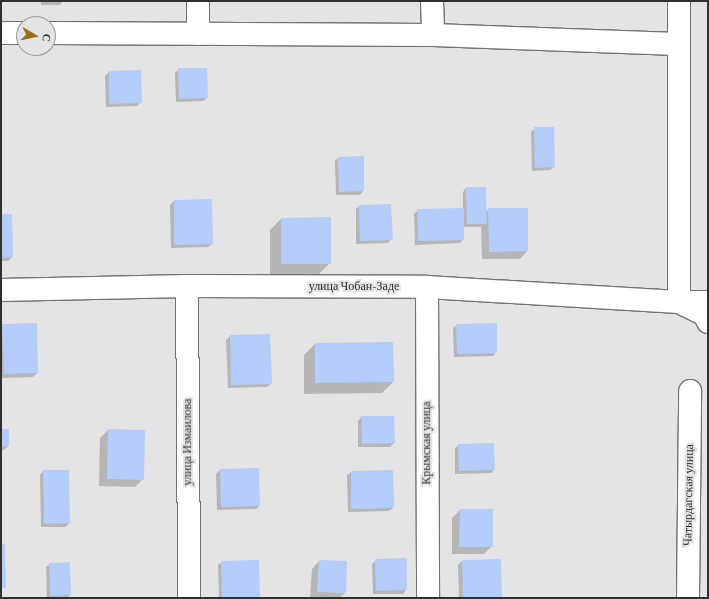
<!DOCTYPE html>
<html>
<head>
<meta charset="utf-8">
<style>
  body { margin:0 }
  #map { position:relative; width:709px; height:599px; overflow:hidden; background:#e4e4e6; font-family:"Crimson Pro",serif }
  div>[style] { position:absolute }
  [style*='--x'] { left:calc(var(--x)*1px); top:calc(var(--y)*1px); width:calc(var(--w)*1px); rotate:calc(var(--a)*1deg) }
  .shadow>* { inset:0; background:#0003 }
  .building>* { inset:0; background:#b5cdfa }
  .roads { filter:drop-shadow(1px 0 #727273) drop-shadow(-1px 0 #727273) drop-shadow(0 1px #727273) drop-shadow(0 -1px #727273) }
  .minor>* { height:22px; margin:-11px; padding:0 11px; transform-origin:11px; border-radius:11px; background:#fff }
  .major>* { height:22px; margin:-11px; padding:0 11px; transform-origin:11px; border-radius:11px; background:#fff }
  span { translate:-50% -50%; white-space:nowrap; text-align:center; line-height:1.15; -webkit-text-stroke:4px #e4e4e6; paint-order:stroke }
  .street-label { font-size:12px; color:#2e2f2f }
  .frame { position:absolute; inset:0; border:2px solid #2e2f2f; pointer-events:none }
  .north { position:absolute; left:16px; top:16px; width:40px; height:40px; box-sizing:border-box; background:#e4e4e6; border:1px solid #9b9c9d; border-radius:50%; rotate:99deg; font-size:11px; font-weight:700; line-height:16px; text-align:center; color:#2e2f2f }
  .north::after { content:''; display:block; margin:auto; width:14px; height:18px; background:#9a701d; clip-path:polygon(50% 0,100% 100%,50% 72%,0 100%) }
</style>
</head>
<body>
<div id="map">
  <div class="shadow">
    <div style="clip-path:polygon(41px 1px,63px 1px,60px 5px,41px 5px)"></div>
    <div style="clip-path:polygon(260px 1px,292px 1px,260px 2px)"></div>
    <div style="clip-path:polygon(179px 69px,207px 98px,203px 101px,176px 102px,175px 73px)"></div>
    <div style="clip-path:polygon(109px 72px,141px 102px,137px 106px,106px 107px,105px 76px)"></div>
    <div style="clip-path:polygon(535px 128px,554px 167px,550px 170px,532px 171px,531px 132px)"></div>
    <div style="clip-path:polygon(338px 158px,363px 191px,360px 195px,336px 195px,335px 161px)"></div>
    <div style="clip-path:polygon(466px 188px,486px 212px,489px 209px,527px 251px,520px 259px,482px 259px,481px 227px,463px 227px,463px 240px,460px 243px,415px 245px,414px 214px,418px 210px,463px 209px,463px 192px)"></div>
    <div style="clip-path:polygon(211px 200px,212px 244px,208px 247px,171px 248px,170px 205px,174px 201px)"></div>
    <div style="clip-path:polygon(359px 206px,392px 239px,388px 243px,356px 244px,356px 209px)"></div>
    <div style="clip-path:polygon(1px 215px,12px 257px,8px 261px,1px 261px)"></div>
    <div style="clip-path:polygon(281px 219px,330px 263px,319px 274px,270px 275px,270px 230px)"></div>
    <div style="clip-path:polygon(36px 324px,37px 373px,33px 377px,1px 378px,1px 327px)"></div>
    <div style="clip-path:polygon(457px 325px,496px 352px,493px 356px,454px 357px,453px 328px)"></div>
    <div style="clip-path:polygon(230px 336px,271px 384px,267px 387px,228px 388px,226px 340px)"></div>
    <div style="clip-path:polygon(315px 344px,393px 382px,382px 393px,304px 394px,304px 355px)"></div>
    <div style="clip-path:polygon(361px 417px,394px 443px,390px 447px,358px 447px,358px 421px)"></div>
    <div style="clip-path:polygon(1px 430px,8px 446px,4px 450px,1px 450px)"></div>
    <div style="clip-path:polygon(108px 430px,143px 479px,135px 487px,99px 486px,100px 438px)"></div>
    <div style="clip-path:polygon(458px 445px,494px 470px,491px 473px,455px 474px,455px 449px)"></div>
    <div style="clip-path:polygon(220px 470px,259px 506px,256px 509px,217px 510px,216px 474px)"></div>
    <div style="clip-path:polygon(43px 471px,69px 523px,66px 527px,41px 527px,40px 475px)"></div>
    <div style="clip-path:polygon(351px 472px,393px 508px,389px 511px,348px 512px,347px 475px)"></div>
    <div style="clip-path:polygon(460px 510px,492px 510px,492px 546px,484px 554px,452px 554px,452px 518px)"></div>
    <div style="clip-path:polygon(376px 560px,406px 590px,403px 594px,373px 594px,372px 564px)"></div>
    <div style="clip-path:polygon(500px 560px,501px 598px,459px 598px,458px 565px,462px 561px)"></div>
    <div style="clip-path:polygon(258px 561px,258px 598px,219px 598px,218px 565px,222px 562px)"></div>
    <div style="clip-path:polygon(319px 561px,345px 593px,339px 598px,310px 598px,312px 569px)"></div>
    <div style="clip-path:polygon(50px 564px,70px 595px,67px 598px,47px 598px,46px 567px)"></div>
  </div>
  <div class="building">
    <div style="clip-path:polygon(178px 68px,207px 68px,208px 98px,179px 99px)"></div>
    <div style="clip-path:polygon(141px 70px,142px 103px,109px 104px,109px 71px)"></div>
    <div style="clip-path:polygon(534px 127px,554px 127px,555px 167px,535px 168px)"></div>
    <div style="clip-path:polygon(364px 156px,364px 191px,339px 192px,338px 157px)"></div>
    <div style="clip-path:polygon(466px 187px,486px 187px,487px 224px,467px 224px)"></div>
    <div style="clip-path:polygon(212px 199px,213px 244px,174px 245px,174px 200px)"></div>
    <div style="clip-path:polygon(391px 204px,393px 240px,360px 241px,359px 205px)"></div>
    <div style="clip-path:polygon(464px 208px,464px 240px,418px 241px,417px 209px)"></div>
    <div style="clip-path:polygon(488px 208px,528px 208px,528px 251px,489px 252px)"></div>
    <div style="clip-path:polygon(1px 214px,12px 214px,13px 257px,1px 258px)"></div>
    <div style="clip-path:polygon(331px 217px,331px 264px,281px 264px,281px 218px)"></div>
    <div style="clip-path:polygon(37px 323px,38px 373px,4px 374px,2px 324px)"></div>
    <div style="clip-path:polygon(497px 323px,497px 353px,457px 354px,456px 324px)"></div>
    <div style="clip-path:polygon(270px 334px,272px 384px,231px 385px,230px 335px)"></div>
    <div style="clip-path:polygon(393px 342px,394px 382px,315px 383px,315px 343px)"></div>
    <div style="clip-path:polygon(361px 416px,394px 416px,395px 443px,362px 444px)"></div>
    <div style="clip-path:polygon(1px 429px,9px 429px,9px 446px,1px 447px)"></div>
    <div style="clip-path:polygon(108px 429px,145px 430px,144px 480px,107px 479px)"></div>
    <div style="clip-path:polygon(494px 443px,495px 470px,459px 471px,458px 444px)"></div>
    <div style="clip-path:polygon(259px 468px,260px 506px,221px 507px,220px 469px)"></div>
    <div style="clip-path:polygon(43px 470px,69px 470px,70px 523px,44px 524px)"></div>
    <div style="clip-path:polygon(393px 470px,394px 508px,351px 509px,351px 471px)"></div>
    <div style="clip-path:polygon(460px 509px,493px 509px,493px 547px,459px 547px)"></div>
    <div style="clip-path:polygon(1px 544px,5px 544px,6px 588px,1px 588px)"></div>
    <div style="clip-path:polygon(407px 558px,407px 590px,376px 591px,375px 559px)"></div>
    <div style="clip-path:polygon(501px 559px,502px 598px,463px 598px,462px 560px)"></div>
    <div style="clip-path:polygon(259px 560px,260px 597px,222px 598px,221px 561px)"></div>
    <div style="clip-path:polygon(319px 560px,347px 561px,346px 593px,317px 592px)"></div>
    <div style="clip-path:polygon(70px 562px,71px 595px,50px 596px,49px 563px)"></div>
  </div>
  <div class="roads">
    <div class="minor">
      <div style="--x:198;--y:1;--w:33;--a:90"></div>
      <div style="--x:432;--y:1;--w:34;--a:88"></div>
      <div style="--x:679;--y:1;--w:301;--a:90"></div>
      <div style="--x:679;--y:302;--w:29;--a:0"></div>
      <div style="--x:1;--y:33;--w:23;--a:0"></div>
      <div style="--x:48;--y:33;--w:385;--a:0.3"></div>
      <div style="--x:433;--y:35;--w:245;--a:2.1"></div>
      <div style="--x:187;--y:286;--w:312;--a:89.6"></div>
      <div style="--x:427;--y:287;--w:311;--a:89.8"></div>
      <div style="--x:688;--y:598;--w:207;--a:-89.4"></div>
    </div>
    <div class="major">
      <div style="--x:1;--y:290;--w:186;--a:-1.2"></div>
      <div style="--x:187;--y:286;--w:240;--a:0.2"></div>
      <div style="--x:427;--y:287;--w:252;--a:3.4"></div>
      <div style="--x:679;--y:302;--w:28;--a:26"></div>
      <div style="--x:704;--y:314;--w:9;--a:63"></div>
    </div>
  </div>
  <div class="street-label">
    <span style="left:354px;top:287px">улица Чобан-Заде</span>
    <span style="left:188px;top:442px;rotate:-90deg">улица Измаилова</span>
    <span style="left:427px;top:443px;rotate:-90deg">Крымская улица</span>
    <span style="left:689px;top:495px;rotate:-89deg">Чатырдагская улица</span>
  </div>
  <div class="frame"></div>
  <div class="north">С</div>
</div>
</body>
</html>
